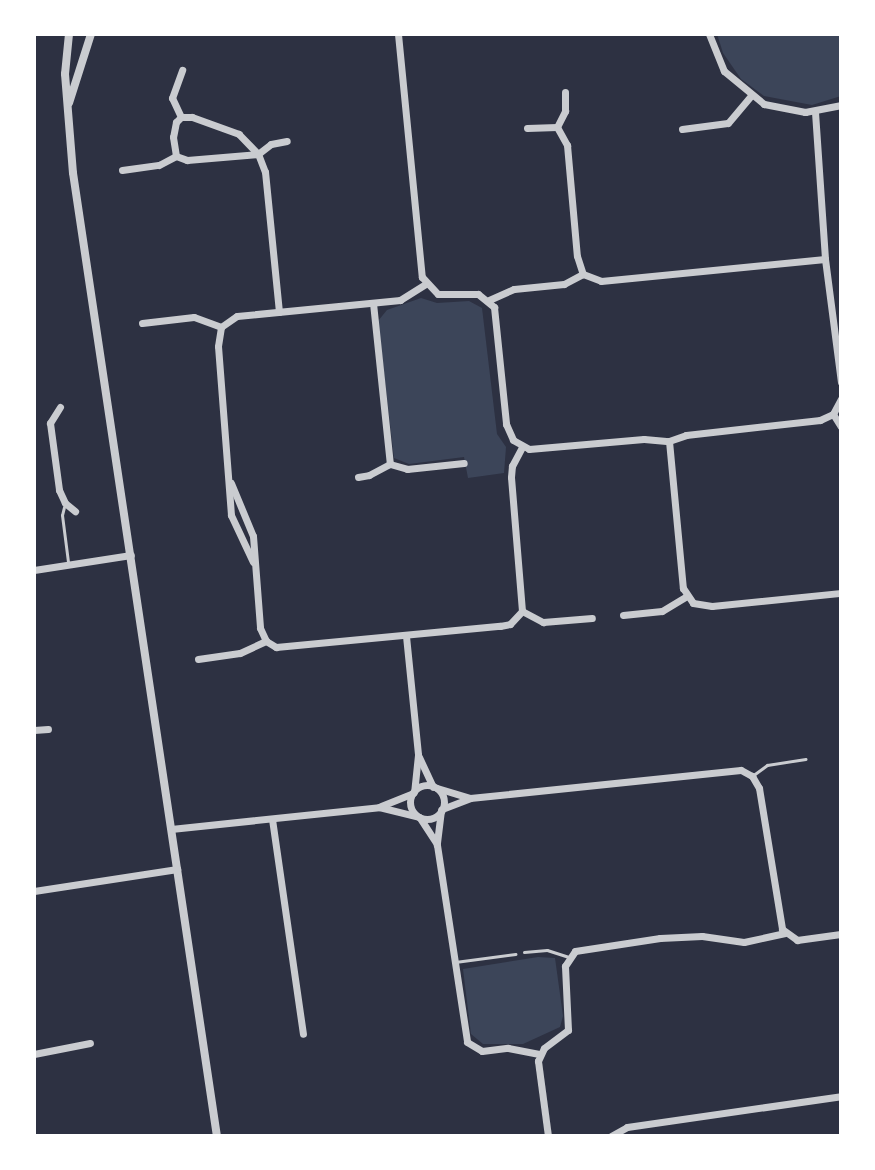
<!DOCTYPE html>
<html>
<head>
<meta charset="utf-8">
<style>
  body { margin:0 }
  #map { position:relative; width:875px; height:1170px; overflow:hidden; background:#2d3142; font-family:"Asap Condensed",sans-serif }
  div>[style] { position:absolute }
  [style*='--x'] { left:calc(var(--x)*1px); top:calc(var(--y)*1px); width:calc(var(--w)*1px); rotate:calc(var(--a)*1deg) }
  .green>* { inset:0; background:#3c4559 }
  .service>* { height:3px; margin:-1.5px; padding:0 1.5px; transform-origin:1.5px; border-radius:1.5px; background:#caccd0 }
  .minor>* { height:7px; margin:-3.5px; padding:0 3.5px; transform-origin:3.5px; border-radius:3.5px; background:#caccd0 }
  .minor>.ring { margin:-3.5px; padding:0; box-sizing:content-box; background:none; border:7px solid #caccd0; border-radius:50% }
  .tertiary>* { height:8px; margin:-4px; padding:0 4px; transform-origin:4px; border-radius:4px; background:#caccd0 }
  span { translate:-50% -50%; white-space:nowrap; text-align:center; line-height:1.15; -webkit-text-stroke:8px #fff; paint-order:stroke }
  .frame { position:absolute; inset:0; border:36px solid #fff; pointer-events:none }
</style>
</head>
<body>
<div id="map">
  <div class="green">
    <div style="clip-path:polygon(717px 34px,841px 34px,841px 96px,812px 105px,764px 96px,741px 79px,723px 53px)"></div>
    <div style="clip-path:polygon(421px 298px,437px 303px,469px 301px,482px 308px,497px 434px,506px 447px,504px 473px,468px 478px,464px 457px,409px 464px,394px 458px,378px 321px,387px 310px)"></div>
    <div style="clip-path:polygon(538px 957px,555px 958px,563px 1016px,560px 1027px,523px 1044px,483px 1044px,471px 1034px,463px 969px)"></div>
  </div>
  <div class="service">
    <div style="--x:64;--y:507;--w:8;--a:104"></div>
    <div style="--x:62;--y:515;--w:47;--a:82.7"></div>
    <div style="--x:752;--y:776;--w:19;--a:-36"></div>
    <div style="--x:767;--y:765;--w:39;--a:-9"></div>
    <div style="--x:524;--y:952;--w:23;--a:-5"></div>
    <div style="--x:547;--y:950;--w:22;--a:18"></div>
    <div style="--x:455;--y:962;--w:61;--a:-7.6"></div>
  </div>
  <div class="minor">
    <div style="--x:398;--y:34;--w:244;--a:84.4"></div>
    <div style="--x:422;--y:277;--w:23;--a:47"></div>
    <div style="--x:438;--y:294;--w:40;--a:0"></div>
    <div style="--x:478;--y:294;--w:21;--a:39"></div>
    <div style="--x:494;--y:307;--w:118;--a:84.1"></div>
    <div style="--x:506;--y:424;--w:17;--a:66"></div>
    <div style="--x:513;--y:440;--w:18;--a:29"></div>
    <div style="--x:529;--y:449;--w:115;--a:-5"></div>
    <div style="--x:644;--y:439;--w:25;--a:5"></div>
    <div style="--x:669;--y:441;--w:18;--a:-19"></div>
    <div style="--x:686;--y:435;--w:135;--a:-6.4"></div>
    <div style="--x:820;--y:420;--w:14;--a:-25"></div>
    <div style="--x:833;--y:414;--w:17;--a:-62"></div>
    <div style="--x:709;--y:34;--w:40;--a:68"></div>
    <div style="--x:724;--y:71;--w:52;--a:39.5"></div>
    <div style="--x:764;--y:104;--w:42;--a:11"></div>
    <div style="--x:805;--y:112;--w:37;--a:-11"></div>
    <div style="--x:815;--y:112;--w:147;--a:86.1"></div>
    <div style="--x:825;--y:259;--w:124;--a:82.6"></div>
    <div style="--x:181;--y:117;--w:21;--a:-115"></div>
    <div style="--x:172;--y:98;--w:30;--a:-70"></div>
    <div style="--x:557;--y:127;--w:18;--a:-63"></div>
    <div style="--x:565;--y:111;--w:19;--a:-90"></div>
    <div style="--x:527;--y:128;--w:30;--a:-2"></div>
    <div style="--x:557;--y:127;--w:21;--a:61"></div>
    <div style="--x:567;--y:145;--w:111;--a:84.9"></div>
    <div style="--x:577;--y:256;--w:19;--a:72"></div>
    <div style="--x:583;--y:274;--w:19;--a:21"></div>
    <div style="--x:601;--y:281;--w:225;--a:-5.6"></div>
    <div style="--x:682;--y:129;--w:46;--a:-7.4"></div>
    <div style="--x:728;--y:123;--w:35;--a:-50"></div>
    <div style="--x:122;--y:170;--w:37;--a:-8"></div>
    <div style="--x:159;--y:165;--w:19;--a:-28"></div>
    <div style="--x:489;--y:300;--w:27;--a:-24"></div>
    <div style="--x:514;--y:289;--w:50;--a:-5.7"></div>
    <div style="--x:564;--y:284;--w:21;--a:-28"></div>
    <div style="--x:373;--y:303;--w:162;--a:84"></div>
    <div style="--x:279;--y:312;--w:141;--a:-95.7"></div>
    <div style="--x:265;--y:172;--w:19;--a:-111"></div>
    <div style="--x:258;--y:154;--w:28;--a:-134"></div>
    <div style="--x:239;--y:134;--w:50;--a:-160.1"></div>
    <div style="--x:192;--y:117;--w:11;--a:180"></div>
    <div style="--x:181;--y:117;--w:7;--a:135"></div>
    <div style="--x:176;--y:122;--w:15;--a:101"></div>
    <div style="--x:173;--y:137;--w:19;--a:81"></div>
    <div style="--x:176;--y:156;--w:12;--a:20"></div>
    <div style="--x:187;--y:160;--w:71;--a:-4.8"></div>
    <div style="--x:258;--y:154;--w:16;--a:-38"></div>
    <div style="--x:271;--y:144;--w:16;--a:-11"></div>
    <div style="--x:142;--y:323;--w:52;--a:-6.6"></div>
    <div style="--x:194;--y:317;--w:29;--a:20"></div>
    <div style="--x:60;--y:407;--w:19;--a:122"></div>
    <div style="--x:50;--y:423;--w:68;--a:82.3"></div>
    <div style="--x:59;--y:490;--w:14;--a:65"></div>
    <div style="--x:65;--y:503;--w:13;--a:39"></div>
    <div style="--x:833;--y:414;--w:15;--a:58"></div>
    <div style="--x:669;--y:441;--w:148;--a:84.6"></div>
    <div style="--x:683;--y:588;--w:18;--a:56"></div>
    <div style="--x:693;--y:603;--w:19;--a:9"></div>
    <div style="--x:712;--y:606;--w:130;--a:-5.8"></div>
    <div style="--x:358;--y:477;--w:11;--a:-10"></div>
    <div style="--x:369;--y:475;--w:24;--a:-28"></div>
    <div style="--x:390;--y:464;--w:18;--a:16"></div>
    <div style="--x:407;--y:469;--w:57;--a:-6"></div>
    <div style="--x:231;--y:483;--w:57;--a:67.5"></div>
    <div style="--x:253;--y:536;--w:92;--a:85.6"></div>
    <div style="--x:260;--y:628;--w:14;--a:65"></div>
    <div style="--x:266;--y:641;--w:12;--a:31"></div>
    <div style="--x:276;--y:647;--w:225;--a:-5.4"></div>
    <div style="--x:500;--y:626;--w:10;--a:-11"></div>
    <div style="--x:510;--y:624;--w:18;--a:-47"></div>
    <div style="--x:522;--y:611;--w:134;--a:-94.7"></div>
    <div style="--x:511;--y:477;--w:11;--a:-85"></div>
    <div style="--x:512;--y:466;--w:21;--a:-62"></div>
    <div style="--x:253;--y:562;--w:52;--a:-115.1"></div>
    <div style="--x:231;--y:515;--w:169;--a:-94.4"></div>
    <div style="--x:218;--y:346;--w:19;--a:-81"></div>
    <div style="--x:221;--y:327;--w:19;--a:-35"></div>
    <div style="--x:237;--y:316;--w:164;--a:-5.6"></div>
    <div style="--x:400;--y:300;--w:31;--a:-32"></div>
    <div style="--x:34;--y:570;--w:98;--a:-8.8"></div>
    <div style="--x:522;--y:611;--w:24;--a:28"></div>
    <div style="--x:543;--y:622;--w:49;--a:-4.7"></div>
    <div style="--x:623;--y:615;--w:39;--a:-6"></div>
    <div style="--x:662;--y:611;--w:29;--a:-31"></div>
    <div style="--x:406;--y:636;--w:120;--a:84.2"></div>
    <div style="--x:418;--y:755;--w:36;--a:96"></div>
    <div style="--x:198;--y:659;--w:42;--a:-8.1"></div>
    <div style="--x:240;--y:653;--w:29;--a:-25"></div>
    <div style="--x:34;--y:730;--w:14;--a:-4"></div>
    <div style="--x:419;--y:757;--w:33;--a:65"></div>
    <div class="ring" style="left:410px;top:785px;width:27px;height:27px"></div>
    <div style="--x:437;--y:788;--w:34;--a:17"></div>
    <div style="--x:381;--y:806;--w:35;--a:-22"></div>
    <div style="--x:442;--y:809;--w:30;--a:-21"></div>
    <div style="--x:470;--y:798;--w:272;--a:-5.9"></div>
    <div style="--x:741;--y:770;--w:13;--a:29"></div>
    <div style="--x:752;--y:776;--w:14;--a:60"></div>
    <div style="--x:759;--y:788;--w:143;--a:80.7"></div>
    <div style="--x:782;--y:929;--w:19;--a:36"></div>
    <div style="--x:797;--y:940;--w:44;--a:-7.8"></div>
    <div style="--x:441;--y:810;--w:35;--a:97"></div>
    <div style="--x:437;--y:845;--w:199;--a:81.3"></div>
    <div style="--x:467;--y:1042;--w:17;--a:31"></div>
    <div style="--x:482;--y:1051;--w:26;--a:-7"></div>
    <div style="--x:508;--y:1048;--w:33;--a:11"></div>
    <div style="--x:420;--y:818;--w:30;--a:57"></div>
    <div style="--x:272;--y:819;--w:217;--a:81.8"></div>
    <div style="--x:171;--y:829;--w:209;--a:-6"></div>
    <div style="--x:379;--y:807;--w:41;--a:14"></div>
    <div style="--x:34;--y:891;--w:145;--a:-8.7"></div>
    <div style="--x:34;--y:1054;--w:57;--a:-11.1"></div>
    <div style="--x:548;--y:1136;--w:76;--a:-97.6"></div>
    <div style="--x:538;--y:1061;--w:14;--a:-65"></div>
    <div style="--x:544;--y:1048;--w:30;--a:-37"></div>
    <div style="--x:568;--y:1030;--w:64;--a:-92.7"></div>
    <div style="--x:565;--y:966;--w:18;--a:-56"></div>
    <div style="--x:575;--y:951;--w:86;--a:-8.7"></div>
    <div style="--x:660;--y:938;--w:42;--a:-2.7"></div>
    <div style="--x:702;--y:936;--w:42;--a:8.1"></div>
    <div style="--x:744;--y:942;--w:42;--a:-12.4"></div>
    <div style="--x:611;--y:1136;--w:18;--a:-29"></div>
    <div style="--x:627;--y:1127;--w:216;--a:-8.2"></div>
  </div>
  <div class="tertiary">
    <div style="--x:69;--y:34;--w:40;--a:95.7"></div>
    <div style="--x:65;--y:74;--w:99;--a:85.4"></div>
    <div style="--x:73;--y:173;--w:974;--a:81.5"></div>
    <div style="--x:69;--y:103;--w:72;--a:-72.3"></div>
  </div>
  <div class="frame"></div>
</div>
</body>
</html>
